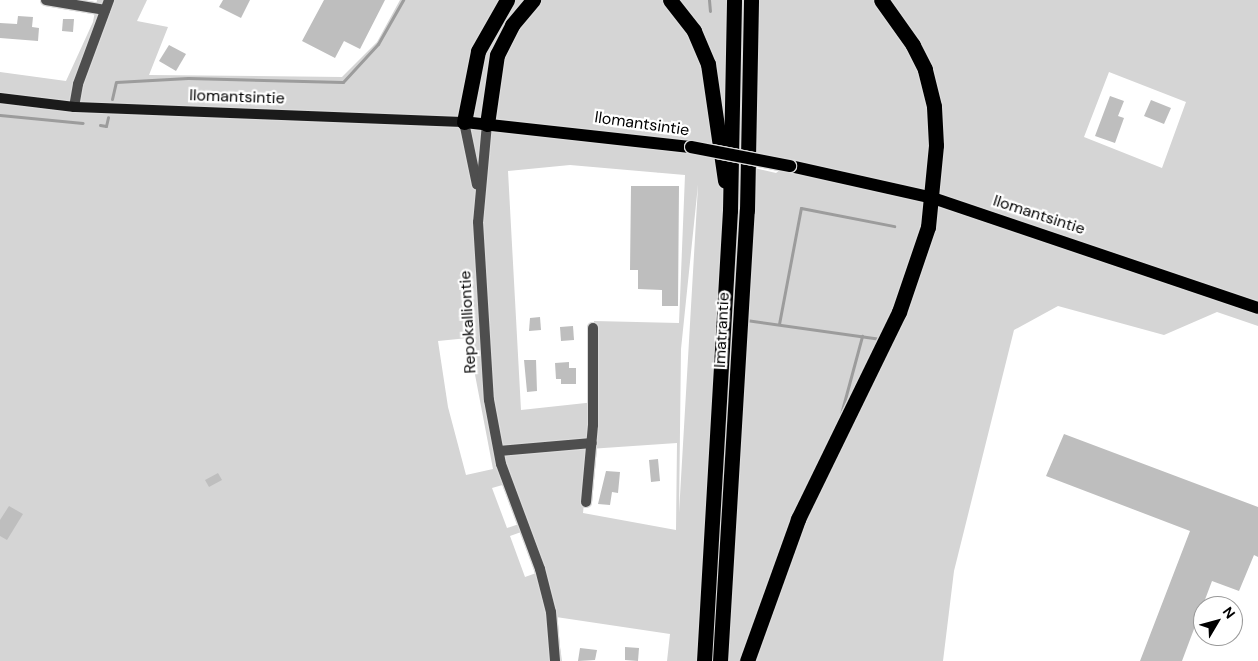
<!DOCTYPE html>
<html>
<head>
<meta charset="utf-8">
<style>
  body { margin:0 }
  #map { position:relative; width:1258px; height:661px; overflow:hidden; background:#fff; font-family:"DM Sans",sans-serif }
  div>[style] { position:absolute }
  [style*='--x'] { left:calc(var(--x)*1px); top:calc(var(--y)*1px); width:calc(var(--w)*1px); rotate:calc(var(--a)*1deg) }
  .green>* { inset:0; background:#d5d5d5 }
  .stream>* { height:3px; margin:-1.5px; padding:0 1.5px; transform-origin:1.5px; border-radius:1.5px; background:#9c9c9c }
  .building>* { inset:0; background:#bebebe }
  .roads { filter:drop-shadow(1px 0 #dbdbdb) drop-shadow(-1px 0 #dbdbdb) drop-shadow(0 1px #dbdbdb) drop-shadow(0 -1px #dbdbdb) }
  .street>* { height:10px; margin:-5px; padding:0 5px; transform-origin:5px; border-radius:5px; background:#4e4e4e }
  .secondary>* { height:10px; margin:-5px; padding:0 5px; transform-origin:5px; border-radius:5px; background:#1b1b1b }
  .primary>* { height:12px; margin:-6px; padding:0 6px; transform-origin:6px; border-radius:6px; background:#000 }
  .highway>* { height:15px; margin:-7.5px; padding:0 7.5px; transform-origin:7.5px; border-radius:7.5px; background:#000 }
  .bridges { filter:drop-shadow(1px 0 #dbdbdb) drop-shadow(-1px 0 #dbdbdb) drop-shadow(0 1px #dbdbdb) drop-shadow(0 -1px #dbdbdb) }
  .primary-bridge>* { height:12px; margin:-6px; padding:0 6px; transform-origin:6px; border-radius:6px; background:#000 }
  span { translate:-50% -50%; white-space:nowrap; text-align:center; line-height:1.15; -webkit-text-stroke:4.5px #fff; paint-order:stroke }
  .street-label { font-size:16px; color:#000 }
  .north { position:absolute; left:1193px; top:596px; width:50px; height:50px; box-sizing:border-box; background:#fff; border:1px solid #999; border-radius:50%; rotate:53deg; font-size:14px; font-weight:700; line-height:20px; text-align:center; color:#000 }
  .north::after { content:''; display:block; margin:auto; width:18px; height:22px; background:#000; clip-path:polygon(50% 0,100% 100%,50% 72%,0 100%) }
</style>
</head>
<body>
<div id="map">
  <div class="green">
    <div style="clip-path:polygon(evenodd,97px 0,147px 0,137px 21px,168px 27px,149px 75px,342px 77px,377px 42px,400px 0,530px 0,519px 11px,485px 119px,527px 130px,700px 155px,776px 173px,784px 167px,935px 203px,930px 66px,906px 21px,889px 0,1258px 0,1258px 326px,1217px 312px,1164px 335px,1058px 306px,1014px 330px,954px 571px,943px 661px,667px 661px,670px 634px,556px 617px,562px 661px,0 661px,0 72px,66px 81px,93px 22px,97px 0,1109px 72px,1186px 102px,1162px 168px,1084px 137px,1109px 72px,97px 0,570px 165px,685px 175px,679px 323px,594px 321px,595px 402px,521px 410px,508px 171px,570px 165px,97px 0,698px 185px,698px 186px,679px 513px,681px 349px,698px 185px,97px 0,468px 338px,493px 469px,466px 475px,448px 407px,438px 341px,468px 338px,97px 0,677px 443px,676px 530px,583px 513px,589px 449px,677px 443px,97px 0,506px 484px,522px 523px,507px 528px,492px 488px,506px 484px,97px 0,524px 531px,539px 572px,525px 577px,510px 536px,524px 531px)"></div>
    <div style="clip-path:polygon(539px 0,665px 0,700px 49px,716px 145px,490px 120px,508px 39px)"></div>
    <div style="clip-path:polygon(674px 0,874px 0,896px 26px,921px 70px,930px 106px,930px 191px,722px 145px,710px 64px)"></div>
  </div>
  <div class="stream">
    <div style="--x:709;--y:0;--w:11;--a:85"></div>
    <div style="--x:112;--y:99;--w:17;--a:-77"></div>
    <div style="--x:116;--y:82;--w:72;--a:-3.2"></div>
    <div style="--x:188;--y:78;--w:155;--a:1.5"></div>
    <div style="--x:343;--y:82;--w:52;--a:-47.4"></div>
    <div style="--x:378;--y:44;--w:51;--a:-60.4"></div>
    <div style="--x:0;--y:115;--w:83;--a:5.5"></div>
    <div style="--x:100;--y:125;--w:6;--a:9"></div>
    <div style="--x:106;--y:126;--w:9;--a:-77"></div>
    <div style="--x:746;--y:320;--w:136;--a:8"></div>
    <div style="--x:779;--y:324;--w:118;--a:-79.3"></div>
    <div style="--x:801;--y:208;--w:95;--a:11"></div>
    <div style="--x:841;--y:414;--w:81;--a:-74.9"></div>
  </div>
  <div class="building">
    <div style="clip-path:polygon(223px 0,250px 0,241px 18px,219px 7px)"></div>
    <div style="clip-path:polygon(324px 0,385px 0,360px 49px,344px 41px,335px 58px,302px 41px)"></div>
    <div style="clip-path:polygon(18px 16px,33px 17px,32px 27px,39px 28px,38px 41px,0 38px,0 23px,17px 24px)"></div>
    <div style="clip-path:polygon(63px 19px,74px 19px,73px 32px,62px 31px)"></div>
    <div style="clip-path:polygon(169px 45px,186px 54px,176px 71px,159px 61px)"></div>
    <div style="clip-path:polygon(1110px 96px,1124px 101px,1118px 116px,1124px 118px,1115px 143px,1095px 136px)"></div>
    <div style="clip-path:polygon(1151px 100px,1171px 108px,1164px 124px,1144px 116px)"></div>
    <div style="clip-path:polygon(631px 186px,679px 186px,678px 306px,662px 306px,662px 290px,638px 289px,638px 270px,630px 270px)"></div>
    <div style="clip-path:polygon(540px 317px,541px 330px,529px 331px,530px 318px)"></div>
    <div style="clip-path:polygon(573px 326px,574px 340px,561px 341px,560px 327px)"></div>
    <div style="clip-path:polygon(524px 360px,536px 360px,537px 391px,527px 392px)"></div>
    <div style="clip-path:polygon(569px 362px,569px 368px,576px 368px,576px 384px,561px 384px,561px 379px,556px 379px,555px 363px)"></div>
    <div style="clip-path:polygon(1064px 434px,1258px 507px,1258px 557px,1254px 555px,1239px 591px,1212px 581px,1182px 661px,1140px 661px,1190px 531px,1046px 476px)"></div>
    <div style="clip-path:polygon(658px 459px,660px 481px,651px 482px,649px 460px)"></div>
    <div style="clip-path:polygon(606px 471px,620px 472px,618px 493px,612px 492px,610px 505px,598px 504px)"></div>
    <div style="clip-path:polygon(218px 473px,222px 480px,209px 487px,205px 480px)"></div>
    <div style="clip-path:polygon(9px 506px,23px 514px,7px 540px,0 536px,0 520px)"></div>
    <div style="clip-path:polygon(625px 647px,639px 648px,638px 661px,625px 660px)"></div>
    <div style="clip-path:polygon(580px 648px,597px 650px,595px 660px,578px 661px)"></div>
  </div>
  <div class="roads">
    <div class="street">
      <div style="--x:46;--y:0;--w:60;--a:9.6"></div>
      <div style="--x:74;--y:107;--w:23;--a:-80"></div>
      <div style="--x:78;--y:84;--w:90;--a:-69.7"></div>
      <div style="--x:464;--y:122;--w:64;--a:78.3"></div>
      <div style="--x:487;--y:124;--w:98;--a:95.2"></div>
      <div style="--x:478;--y:222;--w:178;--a:86.5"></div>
      <div style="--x:489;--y:400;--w:65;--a:79.4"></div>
      <div style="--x:501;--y:464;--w:112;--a:69.6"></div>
      <div style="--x:540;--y:569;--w:44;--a:75.7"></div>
      <div style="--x:551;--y:612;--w:49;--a:85.3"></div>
      <div style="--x:499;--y:451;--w:93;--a:-4.9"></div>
      <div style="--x:586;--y:502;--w:77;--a:-84.8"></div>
      <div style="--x:593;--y:425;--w:97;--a:-90"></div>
    </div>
    <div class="secondary">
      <div style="--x:0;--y:98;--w:75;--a:6.9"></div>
      <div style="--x:74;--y:107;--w:390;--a:2.2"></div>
    </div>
    <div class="primary">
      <div style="--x:464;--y:122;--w:228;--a:6.3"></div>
      <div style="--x:790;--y:166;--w:147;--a:12.6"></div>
      <div style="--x:933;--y:198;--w:343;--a:18.7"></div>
    </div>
    <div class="highway">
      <div style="--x:670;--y:0;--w:39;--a:52"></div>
      <div style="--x:694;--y:31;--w:36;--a:67"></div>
      <div style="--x:708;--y:64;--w:118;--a:81.7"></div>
      <div style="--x:464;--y:122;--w:72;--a:-78.8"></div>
      <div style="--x:478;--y:51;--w:59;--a:-60.4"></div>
      <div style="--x:487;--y:124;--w:70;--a:-81.8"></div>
      <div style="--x:497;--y:55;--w:34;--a:-63"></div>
      <div style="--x:512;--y:25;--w:33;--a:-50"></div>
      <div style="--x:704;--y:661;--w:452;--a:-86.7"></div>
      <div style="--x:730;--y:210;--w:210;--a:-88.9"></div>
      <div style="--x:720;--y:661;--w:452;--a:-86.6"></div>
      <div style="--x:747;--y:210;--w:210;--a:-88.9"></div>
      <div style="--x:747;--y:661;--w:151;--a:-70.2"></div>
      <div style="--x:798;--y:519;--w:230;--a:-64"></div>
      <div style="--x:899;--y:312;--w:90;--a:-71.2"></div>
      <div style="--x:928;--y:227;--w:82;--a:-84.4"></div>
      <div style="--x:936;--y:145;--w:39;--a:-93"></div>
      <div style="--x:934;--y:106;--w:38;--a:-104"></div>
      <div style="--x:925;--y:69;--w:27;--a:-117"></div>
      <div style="--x:913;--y:45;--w:55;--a:-125.4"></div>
    </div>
  </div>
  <div class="bridges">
    <div class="primary-bridge">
      <div style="--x:691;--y:147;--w:101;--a:10.9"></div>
    </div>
  </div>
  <div class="street-label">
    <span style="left:237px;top:97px;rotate:2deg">Ilomantsintie</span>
    <span style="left:642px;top:124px;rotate:8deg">Ilomantsintie</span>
    <span style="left:1039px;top:215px;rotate:18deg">Ilomantsintie</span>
    <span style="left:468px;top:322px;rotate:-93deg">Repokalliontie</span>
    <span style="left:722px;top:330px;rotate:-87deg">Imatrantie</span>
  </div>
  <div class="north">N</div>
</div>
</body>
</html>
